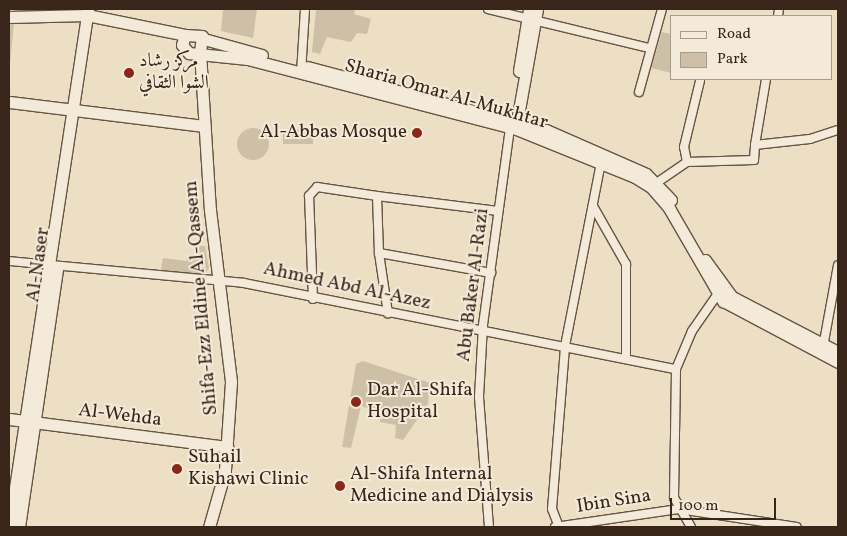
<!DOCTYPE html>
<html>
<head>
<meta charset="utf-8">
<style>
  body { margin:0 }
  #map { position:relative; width:847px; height:536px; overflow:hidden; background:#eddfc4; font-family:Vollkorn,Amiri,serif }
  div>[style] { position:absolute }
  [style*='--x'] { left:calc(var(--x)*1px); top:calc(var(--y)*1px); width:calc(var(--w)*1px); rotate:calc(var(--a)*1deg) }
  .green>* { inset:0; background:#cebfa7 }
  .round { border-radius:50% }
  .roads { filter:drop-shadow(1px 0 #665444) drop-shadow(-1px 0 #665444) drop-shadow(0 1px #665444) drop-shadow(0 -1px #665444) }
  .minor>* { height:8px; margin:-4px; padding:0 4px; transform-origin:4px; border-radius:4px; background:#f3ead9 }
  .secondary>* { height:11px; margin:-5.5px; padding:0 5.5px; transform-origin:5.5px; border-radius:5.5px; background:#f3ead9 }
  .dots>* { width:14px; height:14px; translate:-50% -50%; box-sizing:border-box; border:2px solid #f3ead9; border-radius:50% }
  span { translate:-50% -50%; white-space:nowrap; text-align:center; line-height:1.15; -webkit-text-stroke:4px #f3ead9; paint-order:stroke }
  .poi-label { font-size:19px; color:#392519 }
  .left { translate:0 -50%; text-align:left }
  .right { translate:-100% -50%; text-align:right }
  .street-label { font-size:19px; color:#392519 }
  .frame { position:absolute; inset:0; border:10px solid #392519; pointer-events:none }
  .legend { position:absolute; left:670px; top:15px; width:162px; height:65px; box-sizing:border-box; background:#f3ead9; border:1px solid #a99b8c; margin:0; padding:6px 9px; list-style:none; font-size:15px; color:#392519 }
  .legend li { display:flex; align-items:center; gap:10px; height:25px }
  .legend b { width:25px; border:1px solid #a99b8c }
  .scale { position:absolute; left:670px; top:498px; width:106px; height:22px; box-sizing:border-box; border:2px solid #392519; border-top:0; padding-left:6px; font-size:15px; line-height:18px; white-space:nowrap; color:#392519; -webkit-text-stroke:4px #f3ead9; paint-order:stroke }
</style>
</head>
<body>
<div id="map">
  <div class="green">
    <div style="clip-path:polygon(223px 9px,257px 9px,253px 38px,221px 31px)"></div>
    <div style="clip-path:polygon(316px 9px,355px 9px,354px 14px,371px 19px,367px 34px,357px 33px,351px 42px,327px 37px,320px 54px,312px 52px)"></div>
    <div style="clip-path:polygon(9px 23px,14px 23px,9px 74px)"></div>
    <div style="clip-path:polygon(662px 32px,671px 34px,671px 73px,651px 68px)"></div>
    <div class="round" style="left:237px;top:128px;width:32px;height:32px"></div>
    <div style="clip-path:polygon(283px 129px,313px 129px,313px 144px,283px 144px)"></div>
    <div style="clip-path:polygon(199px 246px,205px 246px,209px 268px,203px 277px,160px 275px,163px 258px,186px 261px,189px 255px,199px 253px)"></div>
    <div style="clip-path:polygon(363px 361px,430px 383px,428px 404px,403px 440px,395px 438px,396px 425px,380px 422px,380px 412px,361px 406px,351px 448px,342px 447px,356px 364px)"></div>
  </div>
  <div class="roads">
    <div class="minor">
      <div style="--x:488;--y:9;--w:166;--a:13.6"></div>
      <div style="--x:778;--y:16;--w:7;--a:-82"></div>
      <div style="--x:301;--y:73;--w:64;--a:-86.4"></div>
      <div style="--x:639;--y:92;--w:86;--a:-74.5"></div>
      <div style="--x:755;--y:145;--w:67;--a:-80.5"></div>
      <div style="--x:687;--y:162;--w:15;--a:-101"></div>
      <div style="--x:684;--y:147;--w:68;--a:-76.4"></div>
      <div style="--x:652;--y:186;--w:42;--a:-34.4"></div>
      <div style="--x:687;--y:162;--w:67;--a:-1.7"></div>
      <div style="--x:754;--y:160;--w:15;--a:-86"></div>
      <div style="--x:755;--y:145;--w:55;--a:-6.2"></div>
      <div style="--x:810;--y:139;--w:29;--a:-18"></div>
      <div style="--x:377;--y:196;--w:122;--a:7.1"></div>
      <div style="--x:593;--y:206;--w:67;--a:60.4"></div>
      <div style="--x:626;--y:264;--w:95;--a:90"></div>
      <div style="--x:379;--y:253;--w:61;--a:81.5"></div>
      <div style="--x:9;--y:261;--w:236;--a:5.3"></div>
      <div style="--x:244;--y:283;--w:440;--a:11.3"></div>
      <div style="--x:313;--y:299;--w:103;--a:-92.2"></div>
      <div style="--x:309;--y:196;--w:12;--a:-48"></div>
      <div style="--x:317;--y:187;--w:61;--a:8.5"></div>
      <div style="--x:377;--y:196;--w:57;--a:88"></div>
      <div style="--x:379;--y:253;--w:114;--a:10.1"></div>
      <div style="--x:823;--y:347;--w:83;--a:-79.6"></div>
      <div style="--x:489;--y:527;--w:130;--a:-94.4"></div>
      <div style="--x:479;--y:397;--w:72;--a:-86.8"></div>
      <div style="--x:483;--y:325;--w:199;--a:-82.2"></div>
      <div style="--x:555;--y:527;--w:125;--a:-8.3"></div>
      <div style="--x:679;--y:509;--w:119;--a:8.7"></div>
      <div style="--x:559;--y:527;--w:19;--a:-111"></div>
      <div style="--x:552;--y:509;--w:164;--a:-85.4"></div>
      <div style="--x:565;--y:346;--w:187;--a:-78.9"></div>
      <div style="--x:691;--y:527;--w:34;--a:-120"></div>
      <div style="--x:674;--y:498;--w:129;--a:-89.1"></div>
      <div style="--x:676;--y:369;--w:41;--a:-67.2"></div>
      <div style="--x:692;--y:331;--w:44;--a:-55.2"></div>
    </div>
    <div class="secondary">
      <div style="--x:9;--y:17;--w:78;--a:-1.5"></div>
      <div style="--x:87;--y:15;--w:100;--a:11.5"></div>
      <div style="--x:204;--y:39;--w:60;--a:15.4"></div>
      <div style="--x:200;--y:52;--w:16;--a:-83"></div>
      <div style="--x:202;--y:36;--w:17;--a:-177"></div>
      <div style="--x:185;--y:35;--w:10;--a:107"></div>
      <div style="--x:182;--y:45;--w:11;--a:49"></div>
      <div style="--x:189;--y:53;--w:59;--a:5.8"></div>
      <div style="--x:248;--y:59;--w:277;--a:14.6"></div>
      <div style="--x:516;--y:129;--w:128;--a:22"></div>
      <div style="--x:635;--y:177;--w:19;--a:32"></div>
      <div style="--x:651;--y:187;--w:28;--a:49"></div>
      <div style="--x:669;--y:208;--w:108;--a:59.9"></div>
      <div style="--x:723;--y:301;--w:130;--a:27.9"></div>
      <div style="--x:200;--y:52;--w:158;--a:86.4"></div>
      <div style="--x:210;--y:210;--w:173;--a:83"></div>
      <div style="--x:231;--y:382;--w:89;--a:93.9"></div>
      <div style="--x:225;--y:471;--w:58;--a:105.9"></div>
      <div style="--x:307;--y:67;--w:247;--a:14.8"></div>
      <div style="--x:546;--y:130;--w:109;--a:23.7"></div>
      <div style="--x:646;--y:174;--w:36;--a:46"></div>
      <div style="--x:519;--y:71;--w:63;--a:-80.8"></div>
      <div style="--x:9;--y:102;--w:197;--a:7"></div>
      <div style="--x:516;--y:127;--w:120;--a:-79.9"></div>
      <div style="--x:705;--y:260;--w:46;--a:53.9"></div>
      <div style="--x:732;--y:297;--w:119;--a:27.4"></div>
      <div style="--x:9;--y:419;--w:220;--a:7.3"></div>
      <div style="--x:9;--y:527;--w:524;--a:-81.33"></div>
      <div style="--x:19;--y:527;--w:261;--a:-81.6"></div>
    </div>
  </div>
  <div class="dots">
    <div style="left:129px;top:73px;background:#8f2418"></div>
    <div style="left:417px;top:133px;background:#8f2418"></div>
    <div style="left:356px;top:402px;background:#8f2418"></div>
    <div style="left:177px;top:469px;background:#8f2418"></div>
    <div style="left:340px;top:486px;background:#8f2418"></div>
  </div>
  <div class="poi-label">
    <span class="left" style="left:139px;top:73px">مركز رشاد<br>الشوا الثقافي</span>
    <span class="right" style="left:407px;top:133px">Al-Abbas Mosque</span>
    <span class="left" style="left:367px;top:402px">Dar Al-Shifa<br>Hospital</span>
    <span class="left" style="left:188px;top:469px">Suhail<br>Kishawi Clinic</span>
    <span class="left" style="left:350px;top:486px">Al-Shifa Internal<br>Medicine and Dialysis</span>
  </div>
  <div class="street-label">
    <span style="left:446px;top:95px;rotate:16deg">Sharia Omar Al-Mukhtar</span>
    <span style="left:39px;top:265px;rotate:-82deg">Al-Naser</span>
    <span style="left:474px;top:285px;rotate:-83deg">Abu Baker Al-Razi</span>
    <span style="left:347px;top:287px;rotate:12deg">Ahmed Abd Al-Azez</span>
    <span style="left:202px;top:298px;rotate:-95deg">Shifa-Ezz Eldine Al-Qassem</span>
    <span style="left:120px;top:416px;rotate:7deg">Al-Wehda</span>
    <span style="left:614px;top:502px;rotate:-9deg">Ibin Sina</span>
  </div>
  <div class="frame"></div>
  <ul class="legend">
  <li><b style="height:6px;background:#f3ead9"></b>Road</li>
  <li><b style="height:14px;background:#cebfa7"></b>Park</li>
  </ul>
  <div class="scale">100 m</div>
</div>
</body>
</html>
